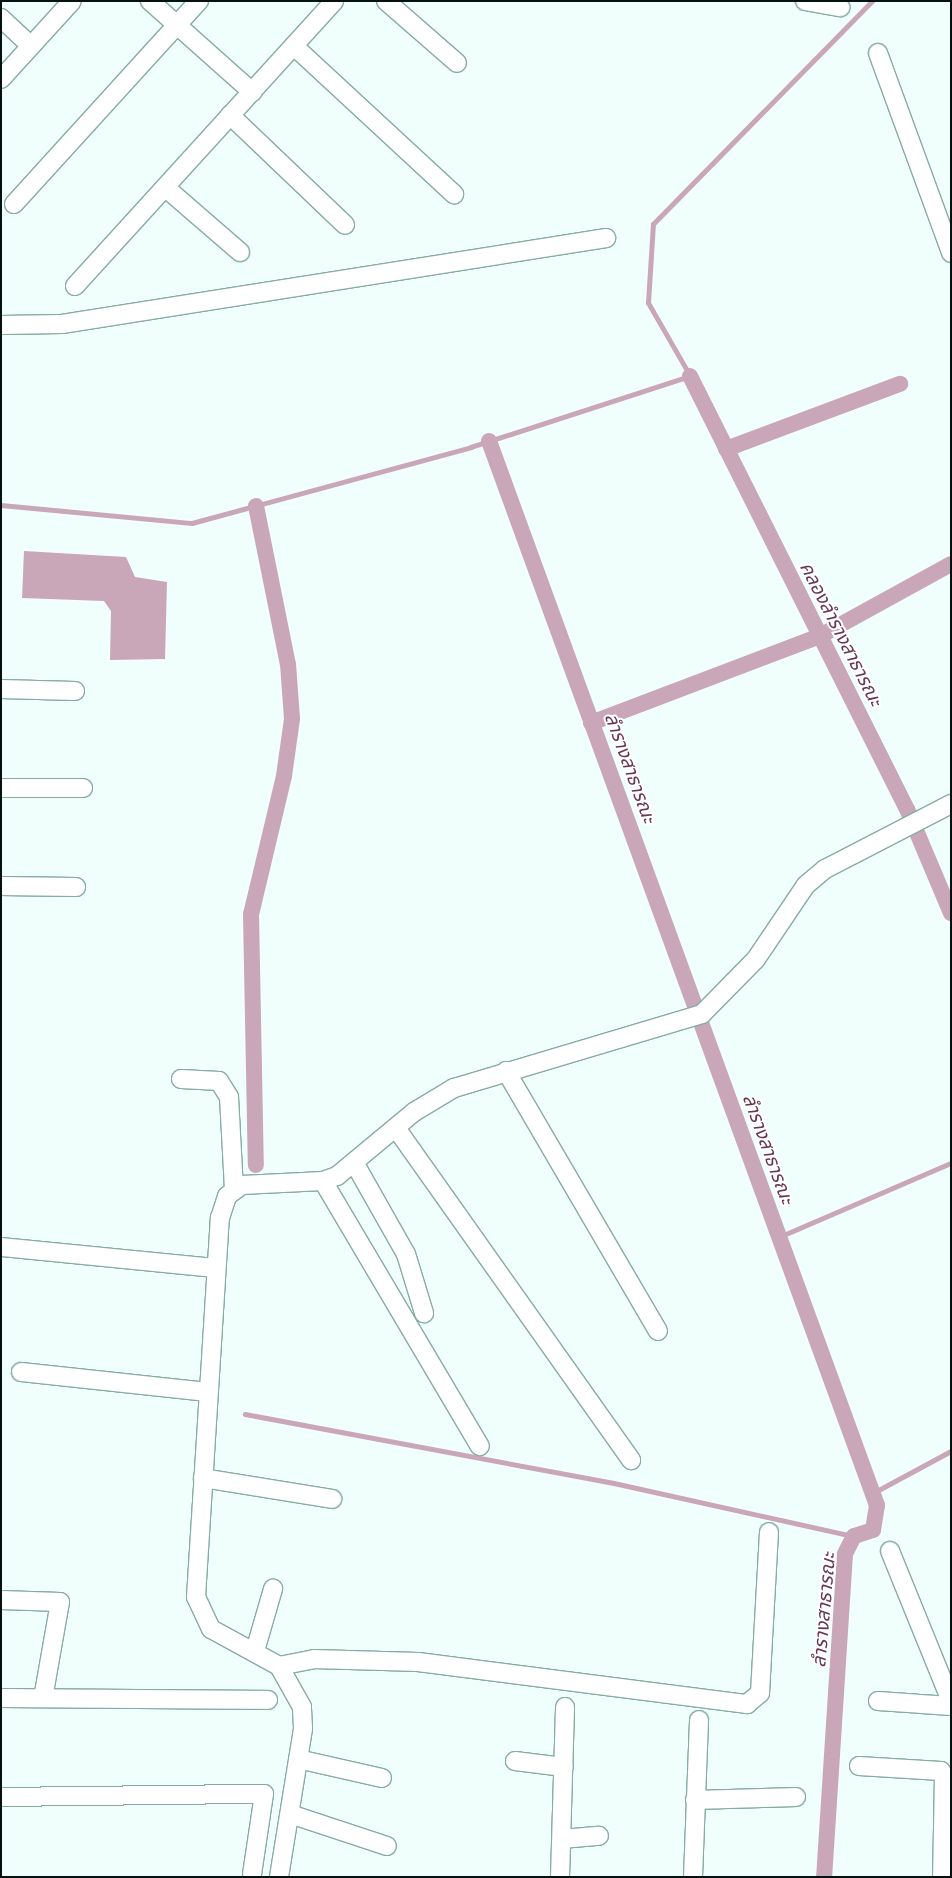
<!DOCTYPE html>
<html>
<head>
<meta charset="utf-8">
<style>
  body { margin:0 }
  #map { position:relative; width:952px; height:1878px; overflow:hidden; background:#f0fffb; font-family:"Crimson Pro","Noto Sans Thai",serif }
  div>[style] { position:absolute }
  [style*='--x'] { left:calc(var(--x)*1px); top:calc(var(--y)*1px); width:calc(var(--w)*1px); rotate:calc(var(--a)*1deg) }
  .water>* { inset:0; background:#caa6b9 }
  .stream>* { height:4.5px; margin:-2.25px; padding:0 2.25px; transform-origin:2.25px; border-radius:2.25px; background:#caa6b9 }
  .canal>* { height:16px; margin:-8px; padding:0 8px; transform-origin:8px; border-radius:8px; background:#caa6b9 }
  .roads { filter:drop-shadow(1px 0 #87aca5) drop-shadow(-1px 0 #87aca5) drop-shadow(0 1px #87aca5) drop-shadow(0 -1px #87aca5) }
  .minor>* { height:18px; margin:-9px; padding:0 9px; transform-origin:9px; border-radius:9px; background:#fff }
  span { translate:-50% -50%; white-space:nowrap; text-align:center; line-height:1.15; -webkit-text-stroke:4px #fff; paint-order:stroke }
  .water-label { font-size:19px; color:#673753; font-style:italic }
  .frame { position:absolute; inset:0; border:2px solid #04120f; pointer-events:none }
</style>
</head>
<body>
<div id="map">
  <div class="water">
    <div style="clip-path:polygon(24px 551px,126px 557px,135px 577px,167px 582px,165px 659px,110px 660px,111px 611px,104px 601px,22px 598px)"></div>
  </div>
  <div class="stream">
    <div style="--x:1;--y:505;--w:192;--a:5.4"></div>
    <div style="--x:192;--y:523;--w:289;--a:-15.2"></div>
    <div style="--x:471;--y:447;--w:230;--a:-18"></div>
    <div style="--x:690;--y:376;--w:84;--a:-119.9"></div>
    <div style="--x:648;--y:303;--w:79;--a:-86.4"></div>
    <div style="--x:653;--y:224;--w:313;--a:-45.5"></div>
    <div style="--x:779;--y:1237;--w:187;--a:-23.3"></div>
    <div style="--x:245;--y:1414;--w:375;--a:10.6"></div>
    <div style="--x:614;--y:1483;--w:246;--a:12.5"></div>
    <div style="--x:873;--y:1493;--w:89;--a:-28.3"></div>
  </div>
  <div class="canal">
    <div style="--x:690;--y:376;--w:484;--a:63.4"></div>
    <div style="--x:907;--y:809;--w:113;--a:67.1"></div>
    <div style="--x:489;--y:441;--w:1133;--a:69.97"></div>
    <div style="--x:877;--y:1505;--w:25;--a:99"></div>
    <div style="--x:873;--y:1530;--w:20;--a:162"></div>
    <div style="--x:854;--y:1536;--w:20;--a:117"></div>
    <div style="--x:845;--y:1554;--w:324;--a:93.7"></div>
    <div style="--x:726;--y:449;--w:186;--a:-20.5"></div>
    <div style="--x:256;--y:506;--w:161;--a:78.6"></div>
    <div style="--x:288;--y:664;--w:55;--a:85.8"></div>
    <div style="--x:292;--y:719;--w:58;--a:98"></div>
    <div style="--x:284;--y:776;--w:142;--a:103.4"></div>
    <div style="--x:251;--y:914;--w:251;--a:88.9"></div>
    <div style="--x:591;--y:723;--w:245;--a:-20.8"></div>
    <div style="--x:820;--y:636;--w:149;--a:-28.8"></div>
  </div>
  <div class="roads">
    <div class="minor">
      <div style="--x:150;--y:1;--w:137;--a:41.7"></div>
      <div style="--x:386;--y:1;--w:94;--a:41.1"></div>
      <div style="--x:805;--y:1;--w:36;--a:10"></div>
      <div style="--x:1;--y:18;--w:41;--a:43"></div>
      <div style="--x:295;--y:47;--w:217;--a:42.8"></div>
      <div style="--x:878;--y:53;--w:213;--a:69.9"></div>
      <div style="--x:1;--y:79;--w:105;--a:-47.7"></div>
      <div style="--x:230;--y:115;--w:159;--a:43.7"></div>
      <div style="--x:166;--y:188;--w:98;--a:40.9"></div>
      <div style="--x:14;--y:204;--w:275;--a:-47.7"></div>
      <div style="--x:75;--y:286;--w:385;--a:-47.7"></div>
      <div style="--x:1;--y:325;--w:61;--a:-0.9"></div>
      <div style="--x:62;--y:324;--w:551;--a:-8.98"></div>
      <div style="--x:1;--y:689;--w:74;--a:1.5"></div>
      <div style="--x:1;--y:788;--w:82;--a:0"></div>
      <div style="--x:1;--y:886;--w:75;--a:0.8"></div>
      <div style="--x:506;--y:1071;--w:301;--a:59.7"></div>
      <div style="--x:181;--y:1079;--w:38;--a:3"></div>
      <div style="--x:219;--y:1081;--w:19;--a:58"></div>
      <div style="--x:229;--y:1097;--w:93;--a:86.9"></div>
      <div style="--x:396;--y:1128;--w:407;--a:54.7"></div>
      <div style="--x:355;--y:1164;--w:103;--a:60.5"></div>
      <div style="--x:406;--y:1254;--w:62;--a:73"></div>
      <div style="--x:323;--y:1181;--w:308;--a:59.4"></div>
      <div style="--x:1;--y:1247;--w:216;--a:5.6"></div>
      <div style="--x:21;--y:1372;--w:188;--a:6.1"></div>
      <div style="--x:203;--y:1478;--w:131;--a:9.2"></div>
      <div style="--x:890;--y:1551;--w:162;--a:67.9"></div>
      <div style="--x:1;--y:1600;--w:59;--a:1.9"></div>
      <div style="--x:60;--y:1602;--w:97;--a:100"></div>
      <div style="--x:255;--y:1651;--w:65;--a:-73.8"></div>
      <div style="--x:279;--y:1666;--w:36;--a:-11"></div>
      <div style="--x:314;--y:1659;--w:104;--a:1.7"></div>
      <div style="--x:418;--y:1662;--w:332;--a:7.3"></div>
      <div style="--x:747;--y:1704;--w:17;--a:-40"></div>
      <div style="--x:760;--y:1693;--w:161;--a:-86.8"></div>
      <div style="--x:1;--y:1698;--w:267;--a:0.4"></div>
      <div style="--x:878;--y:1701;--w:73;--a:3.9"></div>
      <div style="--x:298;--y:1759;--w:86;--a:12.7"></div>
      <div style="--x:515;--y:1761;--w:49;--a:7"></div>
      <div style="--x:859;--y:1766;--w:82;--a:3.5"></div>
      <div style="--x:941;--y:1771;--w:6;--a:59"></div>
      <div style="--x:944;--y:1776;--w:101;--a:91.1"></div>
      <div style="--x:1;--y:1797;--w:263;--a:-0.7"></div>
      <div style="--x:264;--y:1794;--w:81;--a:98.5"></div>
      <div style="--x:695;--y:1800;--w:101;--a:-1.7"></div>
      <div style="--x:290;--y:1814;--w:102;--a:18.3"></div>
      <div style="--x:562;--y:1839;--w:37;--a:-5"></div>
      <div style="--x:279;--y:1877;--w:151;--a:-80.8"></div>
      <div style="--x:303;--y:1728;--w:21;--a:-93"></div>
      <div style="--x:302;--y:1707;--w:47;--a:-119.3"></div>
      <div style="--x:279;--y:1666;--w:77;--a:-151.4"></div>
      <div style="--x:211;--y:1629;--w:35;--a:-115"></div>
      <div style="--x:196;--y:1597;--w:380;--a:-86.4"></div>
      <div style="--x:220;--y:1218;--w:23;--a:-72"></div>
      <div style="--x:227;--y:1196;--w:19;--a:-36"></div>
      <div style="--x:242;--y:1185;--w:81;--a:-2.8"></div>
      <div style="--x:323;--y:1181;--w:15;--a:-20"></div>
      <div style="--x:337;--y:1176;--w:100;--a:-39.7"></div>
      <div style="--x:414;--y:1112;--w:47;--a:-31"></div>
      <div style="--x:454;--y:1088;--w:259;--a:-16.6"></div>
      <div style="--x:702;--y:1014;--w:77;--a:-45.5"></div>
      <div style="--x:756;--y:959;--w:89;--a:-56"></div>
      <div style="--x:806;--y:885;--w:25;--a:-40"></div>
      <div style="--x:825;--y:869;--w:142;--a:-27.3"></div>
      <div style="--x:560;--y:1877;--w:170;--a:-88.3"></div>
      <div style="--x:693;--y:1877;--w:157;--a:-87.8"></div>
    </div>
  </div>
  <div class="water-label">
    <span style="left:841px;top:634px;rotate:63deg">คลองลำรางสาธารณะ</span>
    <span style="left:630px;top:768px;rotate:70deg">ลำรางสาธารณะ</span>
    <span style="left:768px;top:1149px;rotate:70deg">ลำรางสาธารณะ</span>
    <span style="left:824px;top:1610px;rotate:-85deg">ลำรางสาธารณะ</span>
  </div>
  <div class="frame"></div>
</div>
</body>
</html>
